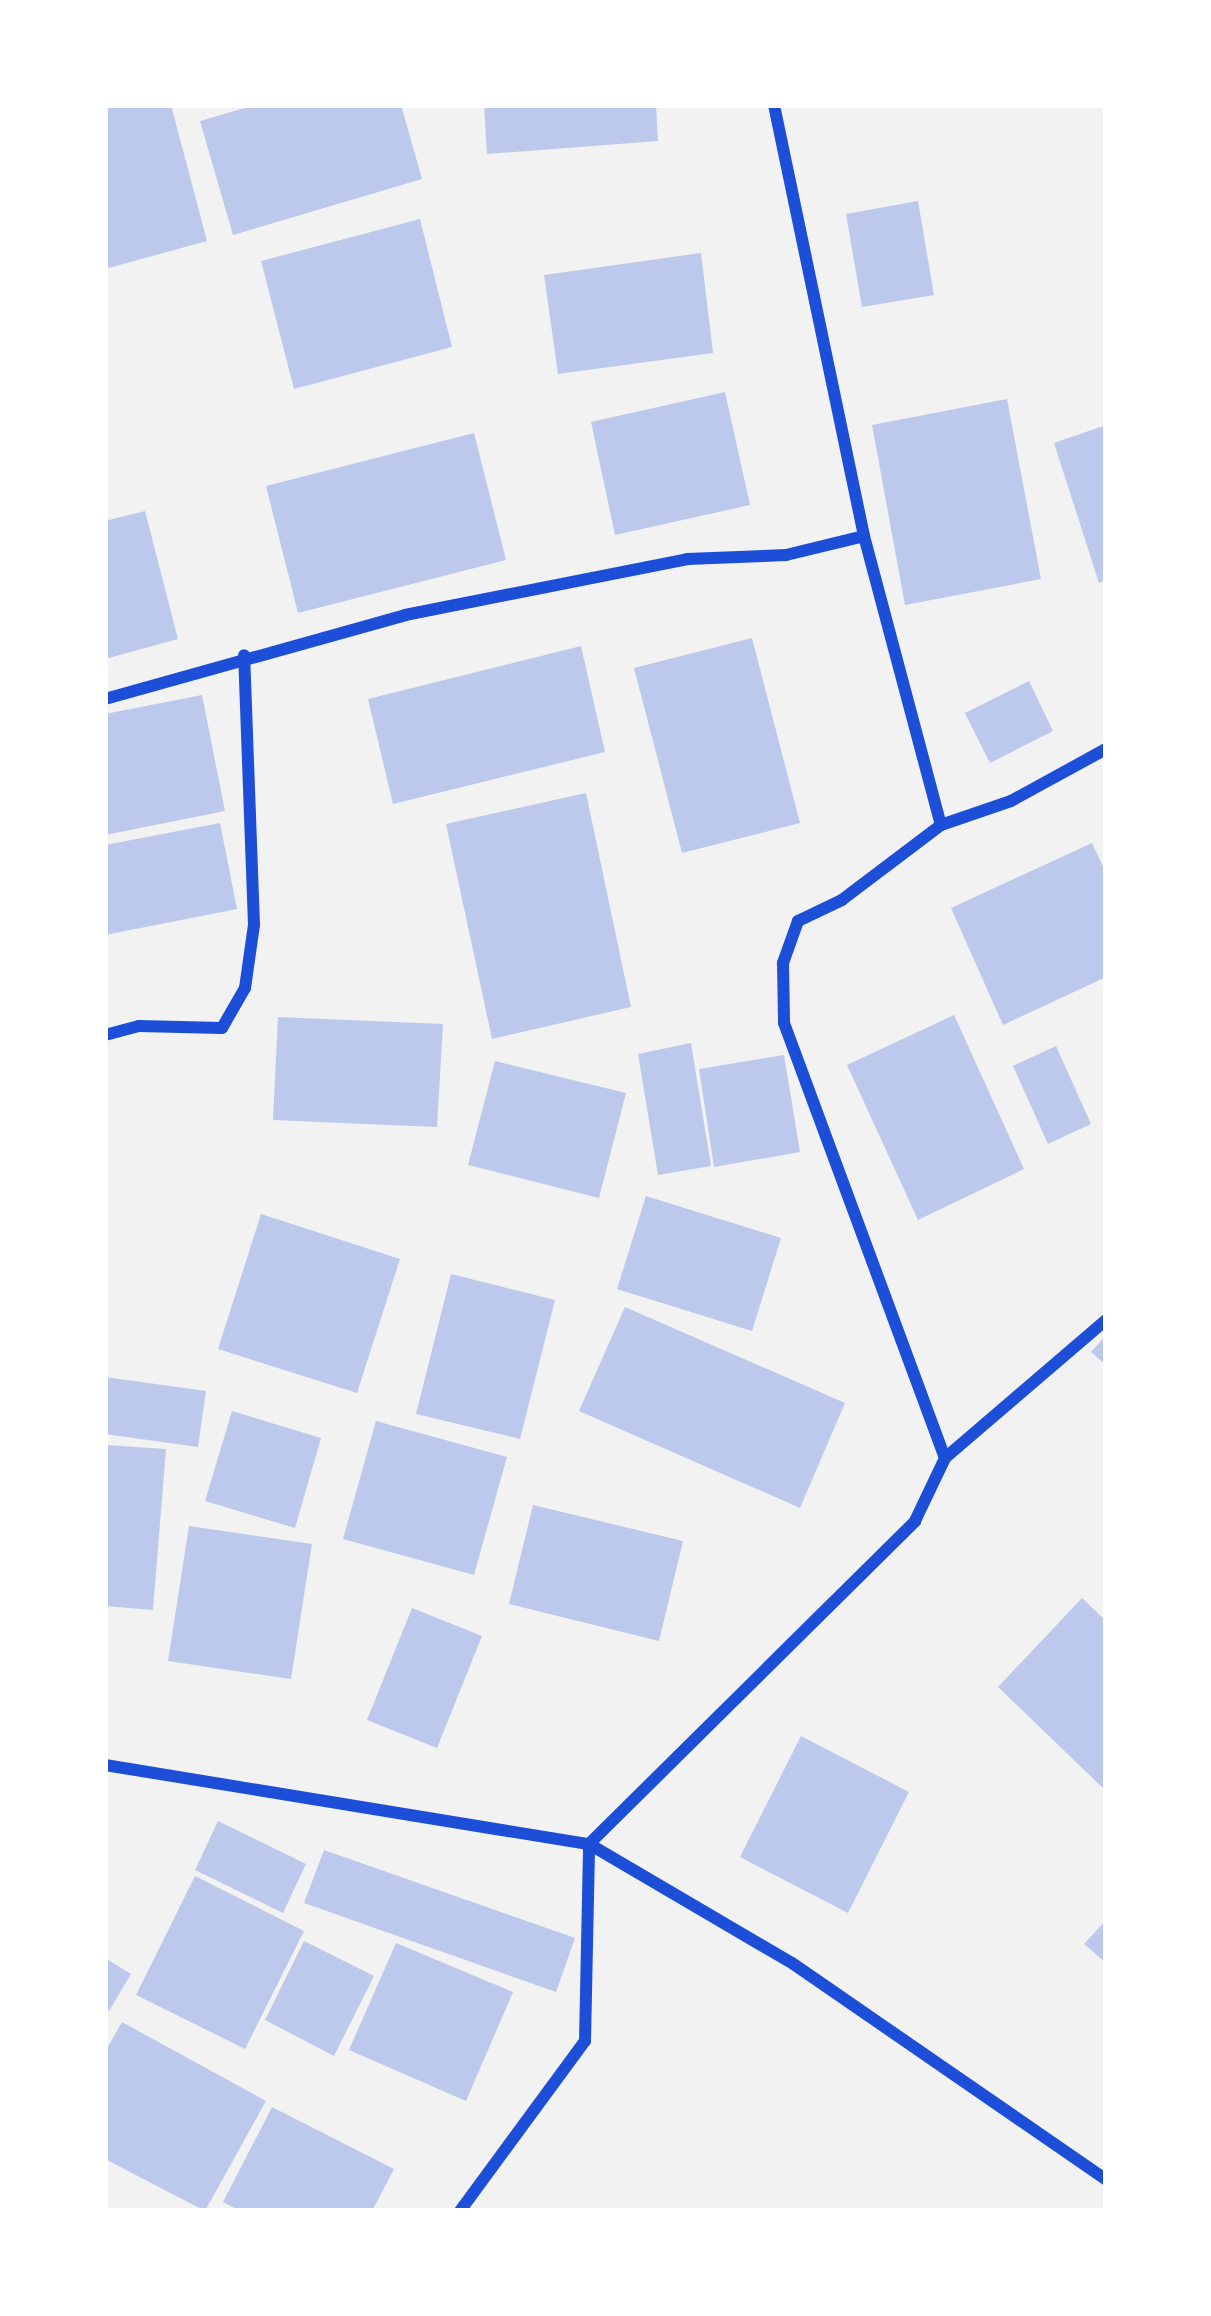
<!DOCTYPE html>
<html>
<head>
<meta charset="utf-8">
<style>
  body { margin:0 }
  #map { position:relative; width:1211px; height:2316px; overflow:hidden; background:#f2f2f2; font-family:"DM Sans",sans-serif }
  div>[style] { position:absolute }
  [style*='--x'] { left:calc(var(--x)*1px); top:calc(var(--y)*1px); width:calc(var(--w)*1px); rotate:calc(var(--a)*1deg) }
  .building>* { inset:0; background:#bdc9ec }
  .minor>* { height:12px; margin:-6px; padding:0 6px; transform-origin:6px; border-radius:6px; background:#1d4ed8 }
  span { translate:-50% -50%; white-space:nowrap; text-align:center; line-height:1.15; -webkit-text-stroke:10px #fff; paint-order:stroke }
  .frame { position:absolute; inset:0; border:108px solid #fff; pointer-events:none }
</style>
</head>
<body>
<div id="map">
  <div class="building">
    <div style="clip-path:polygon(105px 105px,171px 105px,207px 241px,105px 269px)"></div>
    <div style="clip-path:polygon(255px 105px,401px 105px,422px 179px,233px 235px,200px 121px)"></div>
    <div style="clip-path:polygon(484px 105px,656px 105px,658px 141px,487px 154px)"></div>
    <div style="clip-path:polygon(918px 201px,934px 295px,862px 307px,846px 214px)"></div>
    <div style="clip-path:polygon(420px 219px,452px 347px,294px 389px,261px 261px)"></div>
    <div style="clip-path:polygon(701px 253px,713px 353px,558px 374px,544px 275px)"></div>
    <div style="clip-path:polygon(725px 392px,750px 505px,615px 535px,591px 422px)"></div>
    <div style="clip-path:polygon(1007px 399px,1041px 579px,905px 605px,872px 425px)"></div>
    <div style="clip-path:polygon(1106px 425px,1106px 580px,1099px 583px,1054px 443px)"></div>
    <div style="clip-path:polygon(474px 433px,506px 560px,298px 613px,266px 486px)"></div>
    <div style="clip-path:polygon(145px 511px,178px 639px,105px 659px,105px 521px)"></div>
    <div style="clip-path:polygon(752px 638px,800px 823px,682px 853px,634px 668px)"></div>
    <div style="clip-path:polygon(581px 646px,605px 752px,393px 804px,368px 699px)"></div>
    <div style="clip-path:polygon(1029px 681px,1053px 731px,990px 763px,965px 713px)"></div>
    <div style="clip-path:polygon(202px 695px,225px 811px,105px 835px,105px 714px)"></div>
    <div style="clip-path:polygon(586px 793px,631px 1007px,492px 1039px,446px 824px)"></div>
    <div style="clip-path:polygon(220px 823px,237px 909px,105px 935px,105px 845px)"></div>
    <div style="clip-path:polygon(1092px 843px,1106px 873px,1106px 977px,1003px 1025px,951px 908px)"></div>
    <div style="clip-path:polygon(954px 1015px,1024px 1169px,918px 1220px,847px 1065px)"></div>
    <div style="clip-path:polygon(278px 1017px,443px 1024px,437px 1127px,273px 1120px)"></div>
    <div style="clip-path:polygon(691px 1043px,711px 1166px,658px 1175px,638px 1054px)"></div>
    <div style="clip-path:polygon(1056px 1046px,1091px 1124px,1048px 1144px,1013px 1066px)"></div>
    <div style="clip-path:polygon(784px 1055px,800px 1152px,714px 1167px,699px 1069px)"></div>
    <div style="clip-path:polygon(495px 1061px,626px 1093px,599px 1198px,468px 1165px)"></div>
    <div style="clip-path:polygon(646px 1196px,781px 1238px,752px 1331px,617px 1289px)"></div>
    <div style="clip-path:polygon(261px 1214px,400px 1259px,357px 1393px,218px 1349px)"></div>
    <div style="clip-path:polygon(451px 1274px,555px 1300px,520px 1439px,416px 1414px)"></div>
    <div style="clip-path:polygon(625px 1307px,845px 1403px,800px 1508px,579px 1411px)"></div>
    <div style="clip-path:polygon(1106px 1335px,1106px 1365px,1091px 1352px)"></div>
    <div style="clip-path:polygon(105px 1377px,206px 1391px,198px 1447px,105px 1434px)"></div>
    <div style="clip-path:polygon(232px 1411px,321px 1438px,295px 1528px,205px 1501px)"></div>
    <div style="clip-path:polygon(376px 1421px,507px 1457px,474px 1575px,343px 1539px)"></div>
    <div style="clip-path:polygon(105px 1445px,166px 1449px,153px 1610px,105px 1606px)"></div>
    <div style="clip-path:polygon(533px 1505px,683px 1541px,659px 1641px,509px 1604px)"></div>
    <div style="clip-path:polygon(189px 1526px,312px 1544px,291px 1679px,168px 1661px)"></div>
    <div style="clip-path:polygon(1082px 1598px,1106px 1621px,1106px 1791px,998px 1687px)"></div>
    <div style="clip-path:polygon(412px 1608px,482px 1636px,437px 1748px,367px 1720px)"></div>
    <div style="clip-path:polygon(801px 1736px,909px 1792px,848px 1913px,740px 1857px)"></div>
    <div style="clip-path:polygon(218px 1821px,306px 1864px,283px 1913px,195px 1870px)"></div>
    <div style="clip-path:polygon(324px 1850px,575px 1938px,556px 1992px,304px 1903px)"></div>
    <div style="clip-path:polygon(195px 1876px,304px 1931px,245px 2049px,136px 1995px)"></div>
    <div style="clip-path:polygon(1106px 1920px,1106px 1963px,1084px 1944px)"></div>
    <div style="clip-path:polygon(304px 1941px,374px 1976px,334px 2056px,265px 2020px)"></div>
    <div style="clip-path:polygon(396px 1943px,513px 1992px,466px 2101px,349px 2050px)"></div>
    <div style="clip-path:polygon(108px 1960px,131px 1974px,109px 2011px,105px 2009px)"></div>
    <div style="clip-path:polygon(122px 2022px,266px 2101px,205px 2211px,105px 2159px,105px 2052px)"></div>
    <div style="clip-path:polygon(272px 2107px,394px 2169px,372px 2211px,240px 2211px,223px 2202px)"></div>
  </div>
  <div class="minor">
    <div style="--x:774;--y:105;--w:440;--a:78.2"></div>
    <div style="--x:105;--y:699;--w:312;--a:-15.6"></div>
    <div style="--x:405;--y:615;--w:288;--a:-11.2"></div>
    <div style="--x:687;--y:559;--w:99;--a:-2.3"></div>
    <div style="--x:786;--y:555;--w:80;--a:-13.7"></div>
    <div style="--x:864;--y:536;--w:299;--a:75.1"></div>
    <div style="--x:941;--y:825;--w:74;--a:-18.9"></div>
    <div style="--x:1011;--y:801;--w:108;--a:-28.7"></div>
    <div style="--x:941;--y:825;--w:124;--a:142.9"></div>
    <div style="--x:842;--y:900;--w:49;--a:154.5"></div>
    <div style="--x:798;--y:921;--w:45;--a:109.7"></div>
    <div style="--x:783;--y:963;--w:60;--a:89"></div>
    <div style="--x:784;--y:1023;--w:464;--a:69.7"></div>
    <div style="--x:105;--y:1035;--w:35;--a:-15"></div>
    <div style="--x:139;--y:1026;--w:83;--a:1.4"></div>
    <div style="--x:222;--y:1028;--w:46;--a:-60.1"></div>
    <div style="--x:245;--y:988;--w:64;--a:-81.9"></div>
    <div style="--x:254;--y:925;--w:270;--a:-92.1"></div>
    <div style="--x:105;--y:1765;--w:490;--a:9.3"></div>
    <div style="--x:589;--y:1844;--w:235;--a:30.4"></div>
    <div style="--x:792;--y:1963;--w:382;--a:34.6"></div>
    <div style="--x:460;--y:2211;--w:211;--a:-53.7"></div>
    <div style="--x:585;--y:2041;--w:197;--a:-88.8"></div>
    <div style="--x:589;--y:1844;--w:459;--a:-44.7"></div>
    <div style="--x:915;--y:1521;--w:70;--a:-64.5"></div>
    <div style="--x:945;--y:1458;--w:212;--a:-40.6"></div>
  </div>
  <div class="frame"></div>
</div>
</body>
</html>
